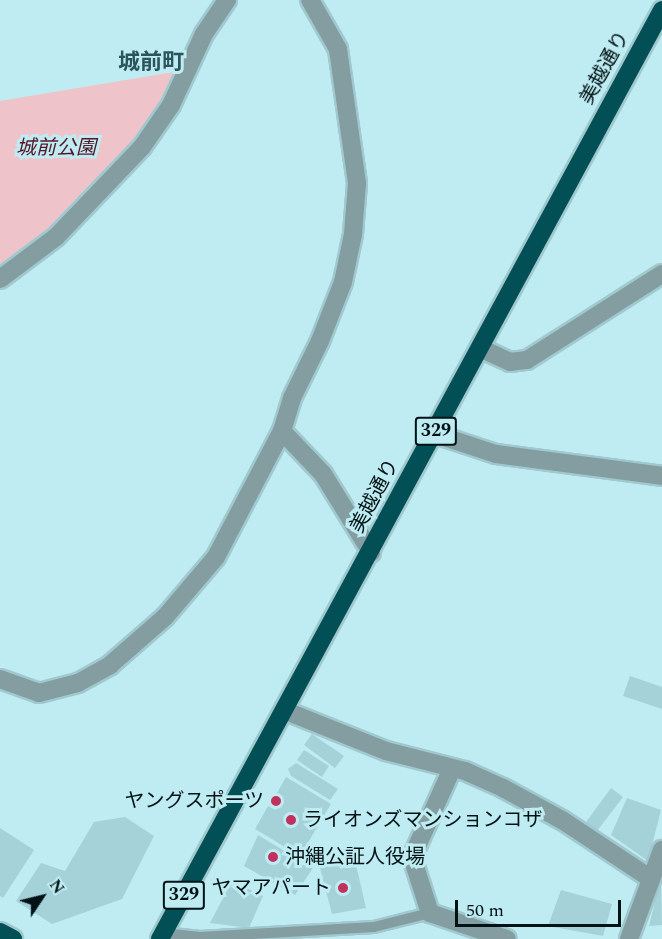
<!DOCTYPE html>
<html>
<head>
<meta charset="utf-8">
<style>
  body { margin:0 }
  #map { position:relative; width:662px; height:939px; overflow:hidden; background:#beecf2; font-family:Spectral,"Noto Sans JP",serif }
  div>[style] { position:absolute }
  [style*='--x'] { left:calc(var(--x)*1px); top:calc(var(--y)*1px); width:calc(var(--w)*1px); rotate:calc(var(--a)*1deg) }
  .green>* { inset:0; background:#efc3ca }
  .building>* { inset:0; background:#a5d2d8 }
  .roads { filter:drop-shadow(2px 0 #a0c9cf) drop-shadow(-2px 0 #a0c9cf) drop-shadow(0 2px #a0c9cf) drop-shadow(0 -2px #a0c9cf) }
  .lane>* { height:10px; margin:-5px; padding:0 5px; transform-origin:5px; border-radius:5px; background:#839da1 }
  .street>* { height:18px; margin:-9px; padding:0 9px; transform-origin:9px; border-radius:9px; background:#839da1 }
  .highway>* { height:18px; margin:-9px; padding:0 9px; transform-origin:9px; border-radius:9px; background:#024f56 }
  .dots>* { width:16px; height:16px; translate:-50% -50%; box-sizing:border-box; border:3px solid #beecf2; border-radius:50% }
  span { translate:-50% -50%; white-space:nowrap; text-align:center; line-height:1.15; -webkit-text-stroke:6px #beecf2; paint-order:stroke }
  .shield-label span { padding:2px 4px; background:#beecf2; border:2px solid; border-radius:4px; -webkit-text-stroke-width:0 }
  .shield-label { font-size:18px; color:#031315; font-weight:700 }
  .street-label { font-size:20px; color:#031315 }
  .park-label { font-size:20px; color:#561528; font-style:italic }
  .poi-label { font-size:20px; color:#031315 }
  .right { translate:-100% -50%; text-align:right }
  .left { translate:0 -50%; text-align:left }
  .quarter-label { font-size:22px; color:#2b555b; font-weight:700 }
  .north { position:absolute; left:12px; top:867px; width:60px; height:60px; -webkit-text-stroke:4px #beecf2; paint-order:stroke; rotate:55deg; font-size:16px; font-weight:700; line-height:24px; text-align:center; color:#031315 }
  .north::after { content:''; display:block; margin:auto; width:21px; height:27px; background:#031315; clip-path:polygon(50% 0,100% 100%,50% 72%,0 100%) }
  .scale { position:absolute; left:455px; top:900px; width:166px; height:27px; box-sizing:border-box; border:3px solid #031315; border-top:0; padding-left:8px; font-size:18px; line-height:21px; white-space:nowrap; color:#031315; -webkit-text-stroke:4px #beecf2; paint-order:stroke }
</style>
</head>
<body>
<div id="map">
  <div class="green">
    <div style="clip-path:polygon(180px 71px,166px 100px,138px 142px,94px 191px,0 274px,0 101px)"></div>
  </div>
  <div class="building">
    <div style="clip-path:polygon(630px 676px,662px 687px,662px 709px,623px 696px)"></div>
    <div style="clip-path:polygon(312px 734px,344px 756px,335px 768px,304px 745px)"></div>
    <div style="clip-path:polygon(304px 750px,329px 766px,322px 777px,297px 760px)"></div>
    <div style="clip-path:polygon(296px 763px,338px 789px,330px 800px,291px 776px,288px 769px)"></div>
    <div style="clip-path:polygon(286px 777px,331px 804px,300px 856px,255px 829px,268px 806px,276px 810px,279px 804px,273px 800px)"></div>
    <div style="clip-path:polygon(611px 788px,623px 797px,597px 831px,586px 822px)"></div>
    <div style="clip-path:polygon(627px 798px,661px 810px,648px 861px,611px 835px)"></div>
    <div style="clip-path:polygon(125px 817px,154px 836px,122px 899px,52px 924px,16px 901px,41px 863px,65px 871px,94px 822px)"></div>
    <div style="clip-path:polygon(0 828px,34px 850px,3px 898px,0 896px)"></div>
    <div style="clip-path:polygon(258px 835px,313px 868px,295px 895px,244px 866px)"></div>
    <div style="clip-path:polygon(355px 860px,366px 908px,332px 914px,320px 868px)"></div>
    <div style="clip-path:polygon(661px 877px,662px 925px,649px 926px)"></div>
    <div style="clip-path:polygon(232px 881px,263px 896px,249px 928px,210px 923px)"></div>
    <div style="clip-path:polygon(561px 890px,612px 904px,603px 936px,548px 926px)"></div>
  </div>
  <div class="roads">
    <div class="lane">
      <div style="--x:163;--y:933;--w:37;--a:6"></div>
      <div style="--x:200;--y:937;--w:174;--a:-3.3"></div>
      <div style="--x:374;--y:927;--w:58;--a:-14"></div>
    </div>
    <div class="street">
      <div style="--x:0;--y:279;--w:70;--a:-36.9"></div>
      <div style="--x:56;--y:237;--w:124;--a:-46.3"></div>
      <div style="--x:142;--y:147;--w:51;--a:-55.4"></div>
      <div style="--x:171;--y:105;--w:78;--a:-65.1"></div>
      <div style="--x:204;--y:34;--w:41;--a:-55.9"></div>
      <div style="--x:480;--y:348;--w:33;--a:25"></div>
      <div style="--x:510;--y:362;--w:17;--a:-7"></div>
      <div style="--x:527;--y:360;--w:160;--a:-32.5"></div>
      <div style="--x:282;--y:431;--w:59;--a:46.4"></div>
      <div style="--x:323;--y:474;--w:92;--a:58.4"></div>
      <div style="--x:435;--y:434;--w:64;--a:18.2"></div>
      <div style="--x:496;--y:454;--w:167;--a:7.5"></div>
      <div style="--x:0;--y:679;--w:41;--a:19.7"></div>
      <div style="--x:39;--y:693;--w:40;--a:-14.4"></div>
      <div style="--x:78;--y:683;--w:37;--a:-29"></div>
      <div style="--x:110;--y:665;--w:73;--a:-41.1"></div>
      <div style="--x:165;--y:617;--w:79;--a:-49.6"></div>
      <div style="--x:216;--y:557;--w:142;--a:-62.4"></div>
      <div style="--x:282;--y:431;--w:34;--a:-73"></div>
      <div style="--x:292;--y:398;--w:64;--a:-63.8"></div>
      <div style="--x:320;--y:341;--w:63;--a:-68.7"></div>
      <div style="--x:343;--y:282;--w:49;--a:-78.2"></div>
      <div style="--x:353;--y:234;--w:51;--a:-85.5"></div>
      <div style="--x:357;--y:183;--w:135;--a:-98.1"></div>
      <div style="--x:338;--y:49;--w:56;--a:-119.7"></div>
      <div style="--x:286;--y:711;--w:108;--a:21.8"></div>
      <div style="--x:386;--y:751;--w:81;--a:14.2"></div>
      <div style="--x:465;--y:771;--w:42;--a:24.1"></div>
      <div style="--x:503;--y:788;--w:67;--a:28.5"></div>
      <div style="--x:562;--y:820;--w:107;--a:33.5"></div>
      <div style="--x:452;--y:769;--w:97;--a:114.4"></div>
      <div style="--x:412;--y:857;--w:59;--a:72.2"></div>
      <div style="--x:430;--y:913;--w:81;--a:18.7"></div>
      <div style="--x:629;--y:939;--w:95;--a:-69.7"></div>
    </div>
    <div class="highway">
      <div style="--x:0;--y:932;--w:15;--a:28"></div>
      <div style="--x:160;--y:939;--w:1056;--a:-61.61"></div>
    </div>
  </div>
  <div class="dots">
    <div style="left:276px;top:801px;background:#c0315e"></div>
    <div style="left:291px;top:820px;background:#c0315e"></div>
    <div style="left:273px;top:857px;background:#c0315e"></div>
    <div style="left:343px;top:888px;background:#c0315e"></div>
  </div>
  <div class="shield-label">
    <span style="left:436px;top:431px">329</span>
    <span style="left:184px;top:895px">329</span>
  </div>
  <div class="street-label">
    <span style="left:605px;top:68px;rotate:-61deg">美越通り</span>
    <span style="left:375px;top:496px;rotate:-62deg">美越通り</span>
  </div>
  <div class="park-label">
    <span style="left:56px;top:148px">城前公園</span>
  </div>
  <div class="poi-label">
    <span class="right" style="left:264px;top:801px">ヤングスポーツ</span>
    <span class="left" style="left:303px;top:820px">ライオンズマンションコザ</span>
    <span class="left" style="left:285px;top:857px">沖縄公証人役場</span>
    <span class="right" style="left:331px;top:888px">ヤマアパート</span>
  </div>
  <div class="quarter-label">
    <span style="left:151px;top:63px">城前町</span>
  </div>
  <div class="north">N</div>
  <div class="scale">50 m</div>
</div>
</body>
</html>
